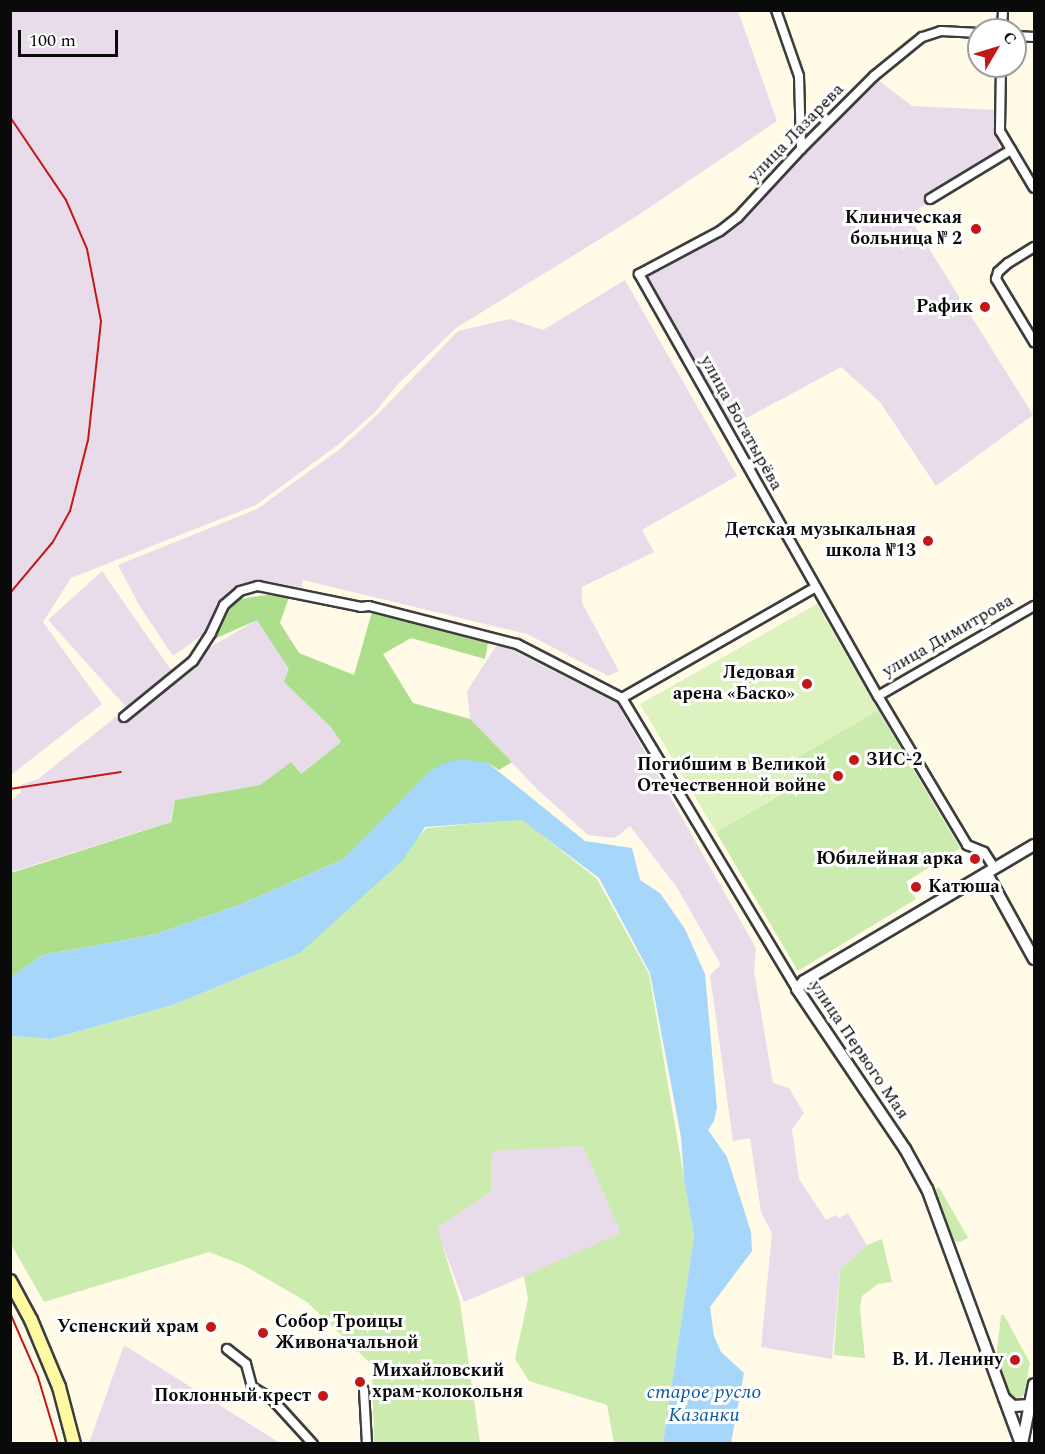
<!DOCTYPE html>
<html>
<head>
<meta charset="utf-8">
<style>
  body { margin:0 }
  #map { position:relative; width:1045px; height:1454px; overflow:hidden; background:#fffbe6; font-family:Spectral,serif }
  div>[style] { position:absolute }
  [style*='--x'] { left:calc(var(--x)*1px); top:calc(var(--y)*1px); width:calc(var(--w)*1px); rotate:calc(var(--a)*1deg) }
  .industrial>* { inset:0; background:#e9dcea }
  .green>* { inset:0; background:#cbecae }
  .forest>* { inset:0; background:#acde8c }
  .pitch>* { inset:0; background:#def2c0 }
  .water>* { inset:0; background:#a6d7fb }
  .roads { filter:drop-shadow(2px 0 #3d3d3d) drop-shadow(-2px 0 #3d3d3d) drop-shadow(0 2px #3d3d3d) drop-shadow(0 -2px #3d3d3d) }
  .minor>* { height:8px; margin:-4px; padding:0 4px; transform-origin:4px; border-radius:4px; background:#fff }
  .tertiary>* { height:10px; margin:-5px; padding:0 5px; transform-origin:5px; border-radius:5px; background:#fff }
  .secondary>* { height:12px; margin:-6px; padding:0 6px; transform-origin:6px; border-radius:6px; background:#fff9a1 }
  .rail>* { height:2px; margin:-1px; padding:0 1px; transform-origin:1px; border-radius:1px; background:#c31818 }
  .dots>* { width:16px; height:16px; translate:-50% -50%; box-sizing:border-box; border:3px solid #fff; border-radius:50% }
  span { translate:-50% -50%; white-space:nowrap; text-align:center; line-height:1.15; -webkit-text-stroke:6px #fff; paint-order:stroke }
  .street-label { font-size:18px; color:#0a0a0a }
  .poi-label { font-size:18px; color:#0a0a0a; font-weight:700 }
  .right { translate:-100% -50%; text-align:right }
  .left { translate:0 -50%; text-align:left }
  .water-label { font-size:20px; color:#0b59a3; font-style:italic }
  .frame { position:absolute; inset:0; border:12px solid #0a0a0a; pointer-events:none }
  .north { position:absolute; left:967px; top:18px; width:60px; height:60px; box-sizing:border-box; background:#fff; border:2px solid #9d9d9d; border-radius:50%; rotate:52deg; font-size:16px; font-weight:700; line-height:24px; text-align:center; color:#0a0a0a }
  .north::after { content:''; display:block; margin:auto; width:21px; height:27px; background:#c31818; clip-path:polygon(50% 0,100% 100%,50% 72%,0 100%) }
  .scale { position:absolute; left:18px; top:30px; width:100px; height:27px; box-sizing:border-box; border:3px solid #0a0a0a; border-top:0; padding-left:8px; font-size:18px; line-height:21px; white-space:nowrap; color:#0a0a0a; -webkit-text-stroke:4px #fff; paint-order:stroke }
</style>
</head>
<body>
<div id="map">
  <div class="industrial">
    <div style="clip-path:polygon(11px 10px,738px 11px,777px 121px,634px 218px,456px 328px,397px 385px,376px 411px,339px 444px,256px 505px,71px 578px,43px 622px,102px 704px,11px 775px)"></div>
    <div style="clip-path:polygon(878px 80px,912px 106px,996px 110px,1000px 160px,908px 215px,1033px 415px,936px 486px,880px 402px,841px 367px,730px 427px,644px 276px,739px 220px)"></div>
    <div style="clip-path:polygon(625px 280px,737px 476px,642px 530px,654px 552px,582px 587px,582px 603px,619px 671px,608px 676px,527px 634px,303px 580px,301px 588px,267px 581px,248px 582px,229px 590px,208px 631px,173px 656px,139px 605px,118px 565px,257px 509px,340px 449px,378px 414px,458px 331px,510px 319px,543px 330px)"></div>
    <div style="clip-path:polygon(102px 571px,171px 670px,257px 620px,341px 742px,301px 774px,291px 762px,260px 785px,175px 800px,170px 822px,11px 872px,10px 802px,21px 792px,21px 785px,38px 779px,127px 708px,48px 620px)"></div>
    <div style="clip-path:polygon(498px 643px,617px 703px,756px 948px,754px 971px,773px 1083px,789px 1088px,804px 1113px,792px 1129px,799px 1179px,826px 1220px,836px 1215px,839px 1218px,848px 1213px,867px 1245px,840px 1270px,832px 1359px,761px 1347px,772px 1233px,761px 1212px,750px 1138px,733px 1141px,710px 975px,721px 965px,678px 889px,630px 826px,615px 838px,588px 835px,538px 790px,470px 719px,467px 691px)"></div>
    <div style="clip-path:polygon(561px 1146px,583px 1146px,622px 1234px,464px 1302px,436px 1228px,491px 1191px,492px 1151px)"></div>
    <div style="clip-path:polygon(124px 1345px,280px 1443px,89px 1443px)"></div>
  </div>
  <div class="green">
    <div style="clip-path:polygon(878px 710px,960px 848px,906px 882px,916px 899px,798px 971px,716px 832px,804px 781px,793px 760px)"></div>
    <div style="clip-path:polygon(522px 819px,597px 879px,649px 974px,694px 1236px,663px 1443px,614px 1443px,607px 1405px,529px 1381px,515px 1359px,528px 1299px,524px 1276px,621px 1233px,583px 1146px,492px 1151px,491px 1191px,437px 1228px,460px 1302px,480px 1443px,374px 1443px,372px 1365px,307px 1302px,243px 1265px,209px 1252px,44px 1302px,11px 1244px,11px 1036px,51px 1039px,173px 1005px,300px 953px,427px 828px)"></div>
    <div style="clip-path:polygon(939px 1187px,968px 1238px,960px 1242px,952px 1241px,947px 1236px,930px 1193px)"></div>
    <div style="clip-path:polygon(882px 1239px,892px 1282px,878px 1284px,862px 1296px,860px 1309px,865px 1358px,834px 1355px,840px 1270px,867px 1245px)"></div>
    <div style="clip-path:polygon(1001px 1315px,1004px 1315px,1030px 1363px,1024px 1395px,1019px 1399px,1010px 1396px,996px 1358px)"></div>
  </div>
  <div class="forest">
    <div style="clip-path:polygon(266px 595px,289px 597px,280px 623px,299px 653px,354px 675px,372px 612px,488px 643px,485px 659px,411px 638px,383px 654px,413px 703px,470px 719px,512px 762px,499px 770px,488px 763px,342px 860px,239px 905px,153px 935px,43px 955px,11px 977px,11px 873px,171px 822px,175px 800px,260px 785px,291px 762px,301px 774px,341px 742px,330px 726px,284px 682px,289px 669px,257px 620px,212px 640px,223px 613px,240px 599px)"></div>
  </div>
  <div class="pitch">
    <div style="clip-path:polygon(817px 604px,878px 710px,793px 760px,804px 780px,716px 832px,640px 704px)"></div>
  </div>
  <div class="water">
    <div style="clip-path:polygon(461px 759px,488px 763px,585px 841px,632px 848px,640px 880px,660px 893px,685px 929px,705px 974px,717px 1108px,714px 1121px,708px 1130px,727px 1157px,751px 1232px,752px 1251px,710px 1307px,714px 1336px,721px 1352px,744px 1373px,731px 1443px,663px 1443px,694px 1236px,684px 1179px,681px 1137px,650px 973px,599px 878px,522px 820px,425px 827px,403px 860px,300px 953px,173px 1005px,51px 1039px,11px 1036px,11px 977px,43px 955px,153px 935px,239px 905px,342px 860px,431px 770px,445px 763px)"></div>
  </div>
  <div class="roads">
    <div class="minor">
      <div style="--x:776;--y:10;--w:70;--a:70.8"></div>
      <div style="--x:799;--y:76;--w:73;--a:88.4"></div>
      <div style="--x:1002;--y:30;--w:20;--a:-87"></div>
      <div style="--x:979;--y:33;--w:38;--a:-177"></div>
      <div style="--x:941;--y:31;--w:20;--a:162"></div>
      <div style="--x:922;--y:37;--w:62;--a:140.9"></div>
      <div style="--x:874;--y:76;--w:103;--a:135"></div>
      <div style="--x:801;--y:149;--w:93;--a:132.8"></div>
      <div style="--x:738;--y:217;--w:23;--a:142"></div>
      <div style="--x:720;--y:231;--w:92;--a:152"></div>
      <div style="--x:639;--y:274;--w:485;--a:60.5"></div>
      <div style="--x:878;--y:696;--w:174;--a:59.1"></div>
      <div style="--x:967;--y:845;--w:18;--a:22"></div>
      <div style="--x:984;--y:852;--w:20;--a:57"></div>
      <div style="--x:1015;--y:36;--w:19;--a:3"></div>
      <div style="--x:1001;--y:66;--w:65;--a:90.9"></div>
      <div style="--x:1000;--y:131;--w:66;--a:59.2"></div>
      <div style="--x:930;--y:199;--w:95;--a:-31.2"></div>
      <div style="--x:1034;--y:247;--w:31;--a:148"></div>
      <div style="--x:1008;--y:263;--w:13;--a:138"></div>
      <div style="--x:998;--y:272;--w:7;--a:106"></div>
      <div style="--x:996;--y:279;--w:74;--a:58.9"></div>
      <div style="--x:878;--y:696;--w:180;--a:-30"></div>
      <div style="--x:622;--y:698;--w:340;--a:59"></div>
      <div style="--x:622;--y:698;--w:221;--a:-29.8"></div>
      <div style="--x:124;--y:717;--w:89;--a:-39.1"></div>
      <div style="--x:193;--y:661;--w:33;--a:-57"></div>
      <div style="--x:211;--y:633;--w:31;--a:-65"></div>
      <div style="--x:224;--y:605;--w:21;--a:-41"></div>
      <div style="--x:240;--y:591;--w:19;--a:-16"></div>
      <div style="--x:258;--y:586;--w:105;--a:11.5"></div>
      <div style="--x:361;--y:607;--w:8;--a:-7"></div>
      <div style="--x:369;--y:606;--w:153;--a:14.4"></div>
      <div style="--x:517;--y:644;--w:118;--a:27.2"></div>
      <div style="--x:227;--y:1349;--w:24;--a:38"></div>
      <div style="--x:246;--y:1364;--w:24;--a:75"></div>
      <div style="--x:252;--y:1387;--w:23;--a:31"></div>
      <div style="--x:272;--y:1399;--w:61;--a:47.7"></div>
      <div style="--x:364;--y:1390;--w:54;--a:86.8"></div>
    </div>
    <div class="tertiary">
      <div style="--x:987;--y:874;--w:97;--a:61.1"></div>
      <div style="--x:1004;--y:1398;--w:12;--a:42"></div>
      <div style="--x:1013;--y:1406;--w:18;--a:-3"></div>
      <div style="--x:1021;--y:1444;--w:272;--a:-110.2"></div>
      <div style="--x:927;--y:1189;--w:46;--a:-118.8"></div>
      <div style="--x:905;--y:1149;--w:193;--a:-124"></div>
      <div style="--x:797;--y:989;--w:11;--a:-49"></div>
      <div style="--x:804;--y:981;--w:267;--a:-30.6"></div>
      <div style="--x:1022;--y:1444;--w:61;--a:-78.7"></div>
    </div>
    <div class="secondary">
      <div style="--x:10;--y:1281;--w:44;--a:61.7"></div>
      <div style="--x:31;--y:1320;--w:73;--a:67.3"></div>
      <div style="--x:59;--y:1387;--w:59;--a:75.3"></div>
    </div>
  </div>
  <div class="rail">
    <div style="--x:10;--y:117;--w:100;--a:56"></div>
    <div style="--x:66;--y:200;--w:53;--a:66.8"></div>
    <div style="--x:87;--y:249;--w:73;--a:79"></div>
    <div style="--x:101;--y:321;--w:120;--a:96.2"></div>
    <div style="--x:88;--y:440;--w:73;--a:104.2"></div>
    <div style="--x:70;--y:511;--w:37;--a:119"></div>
    <div style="--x:52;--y:543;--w:65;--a:130"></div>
    <div style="--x:10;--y:789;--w:112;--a:-8.7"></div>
    <div style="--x:10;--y:1313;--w:70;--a:66.4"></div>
    <div style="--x:38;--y:1377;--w:70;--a:73.4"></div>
  </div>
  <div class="dots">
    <div style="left:976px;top:229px;background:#c31818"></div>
    <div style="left:985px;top:307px;background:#c31818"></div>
    <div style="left:928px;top:541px;background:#c31818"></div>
    <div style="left:807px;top:684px;background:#c31818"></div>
    <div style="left:854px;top:760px;background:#c31818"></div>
    <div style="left:838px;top:776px;background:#c31818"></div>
    <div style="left:975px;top:859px;background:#c31818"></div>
    <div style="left:916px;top:887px;background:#c31818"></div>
    <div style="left:211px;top:1327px;background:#c31818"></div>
    <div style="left:263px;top:1333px;background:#c31818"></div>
    <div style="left:1015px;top:1360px;background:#c31818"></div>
    <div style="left:360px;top:1382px;background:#c31818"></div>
    <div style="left:323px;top:1396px;background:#c31818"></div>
  </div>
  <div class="street-label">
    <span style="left:796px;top:133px;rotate:-46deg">улица Лазарева</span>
    <span style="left:741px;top:423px;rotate:61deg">улица Богатырёва</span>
    <span style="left:948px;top:636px;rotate:-30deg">улица Димитрова</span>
    <span style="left:859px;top:1050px;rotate:56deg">улица Первого Мая</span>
  </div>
  <div class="poi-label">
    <span class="right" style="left:962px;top:229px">Клиническая<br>больница № 2</span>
    <span class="right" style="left:973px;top:307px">Рафик</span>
    <span class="right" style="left:916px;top:541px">Детская музыкальная<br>школа №13</span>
    <span class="right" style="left:795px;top:684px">Ледовая<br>арена «Баско»</span>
    <span class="left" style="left:866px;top:760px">ЗИС-2</span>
    <span class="right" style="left:826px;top:776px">Погибшим в Великой<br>Отечественной войне</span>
    <span class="right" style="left:963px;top:859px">Юбилейная арка</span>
    <span class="left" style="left:928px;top:887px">Катюша</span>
    <span class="left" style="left:275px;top:1333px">Собор Троицы<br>Живоначальной</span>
    <span class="right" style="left:199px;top:1327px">Успенский храм</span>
    <span class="right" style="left:1003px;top:1360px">В. И. Ленину</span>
    <span class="left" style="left:372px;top:1382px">Михайловский<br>храм-колокольня</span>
    <span class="right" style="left:311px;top:1396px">Поклонный крест</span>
  </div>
  <div class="water-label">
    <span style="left:704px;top:1404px">старое русло<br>Казанки</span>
  </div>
  <div class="frame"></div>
  <div class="north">С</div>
  <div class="scale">100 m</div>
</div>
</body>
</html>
